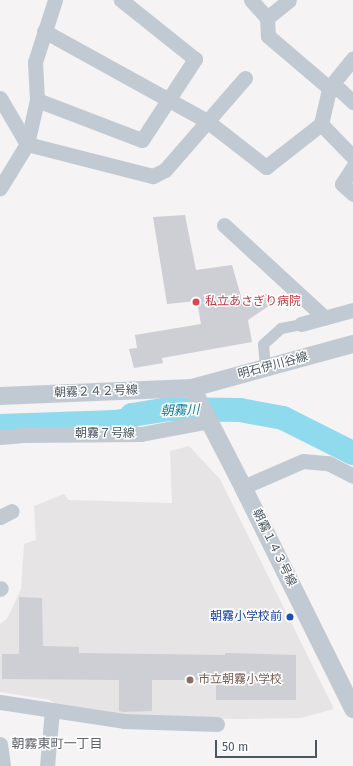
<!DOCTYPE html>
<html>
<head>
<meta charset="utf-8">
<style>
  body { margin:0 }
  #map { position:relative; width:353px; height:766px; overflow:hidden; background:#f5f3f3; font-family:"Fira Sans","Noto Sans JP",sans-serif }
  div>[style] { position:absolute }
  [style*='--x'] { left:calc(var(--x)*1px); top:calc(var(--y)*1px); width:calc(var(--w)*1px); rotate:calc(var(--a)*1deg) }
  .education>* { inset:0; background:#e6e4e5 }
  .river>* { height:24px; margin:-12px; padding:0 12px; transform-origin:12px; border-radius:12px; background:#90daee }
  .building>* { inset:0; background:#cdcfd5 }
  .pedestrian>* { height:11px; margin:-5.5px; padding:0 5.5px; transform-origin:5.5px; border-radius:5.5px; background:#c1cad2 }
  .minor>* { height:15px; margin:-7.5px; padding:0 7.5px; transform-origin:7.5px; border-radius:7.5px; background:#c1cad2 }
  .tertiary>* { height:18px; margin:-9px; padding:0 9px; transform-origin:9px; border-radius:9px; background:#c1cad2 }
  .dots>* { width:11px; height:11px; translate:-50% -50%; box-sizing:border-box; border:2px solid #fff; border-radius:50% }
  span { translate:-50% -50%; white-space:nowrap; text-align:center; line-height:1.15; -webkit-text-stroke:3px #fff; paint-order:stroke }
  .health-label { font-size:12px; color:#be3a42 }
  .left { translate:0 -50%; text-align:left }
  .street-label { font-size:12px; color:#4a5661 }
  .transit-label { font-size:12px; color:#164399 }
  .right { translate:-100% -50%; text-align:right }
  .education-label { font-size:12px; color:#785e54 }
  .water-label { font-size:13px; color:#0c7c9b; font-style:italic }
  .neighbourhood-label { font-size:13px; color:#5f6368 }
  .scale { position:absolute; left:215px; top:740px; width:102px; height:18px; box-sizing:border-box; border:2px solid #4a5661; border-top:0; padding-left:5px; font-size:12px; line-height:14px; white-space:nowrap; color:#4a5661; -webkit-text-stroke:3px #fff; paint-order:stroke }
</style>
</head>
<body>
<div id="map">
  <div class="education">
    <div style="clip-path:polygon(189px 446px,220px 479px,334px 709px,301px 718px,243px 719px,128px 718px,59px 706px,50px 700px,0 692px,0 624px,7px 619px,21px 589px,24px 544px,36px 540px,34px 506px,64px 494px,69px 500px,172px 503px,170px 451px)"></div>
  </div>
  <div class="river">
    <div style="--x:0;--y:426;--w:115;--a:-2"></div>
    <div style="--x:115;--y:422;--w:12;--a:-9"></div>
    <div style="--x:127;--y:420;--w:7;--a:-45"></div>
    <div style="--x:132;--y:415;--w:37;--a:-9"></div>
    <div style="--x:169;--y:409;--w:71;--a:0.8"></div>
    <div style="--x:240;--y:410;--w:44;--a:10.5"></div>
    <div style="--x:283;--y:418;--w:78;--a:26.6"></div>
  </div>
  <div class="building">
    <div style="clip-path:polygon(185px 215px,196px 270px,232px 265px,244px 307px,263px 294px,269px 294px,273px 301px,270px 305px,248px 320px,252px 342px,162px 358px,163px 363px,134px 368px,129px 349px,137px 348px,135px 335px,201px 324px,197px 301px,167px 304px,153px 217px)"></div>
    <div style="clip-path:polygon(19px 597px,42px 598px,43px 646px,79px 647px,79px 653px,225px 655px,225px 653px,296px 655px,296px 700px,216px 700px,216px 680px,152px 680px,152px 711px,123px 712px,119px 711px,119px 680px,2px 679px,2px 654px,19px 654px)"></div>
  </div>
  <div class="pedestrian">
    <div style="--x:265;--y:367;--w:23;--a:-95"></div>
    <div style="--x:263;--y:344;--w:24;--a:-42"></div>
    <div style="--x:281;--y:328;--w:20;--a:-11"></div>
  </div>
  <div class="minor">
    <div style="--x:55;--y:0;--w:65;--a:107.9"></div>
    <div style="--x:35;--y:62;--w:38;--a:87"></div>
    <div style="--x:37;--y:100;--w:45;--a:102.8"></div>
    <div style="--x:27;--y:144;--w:130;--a:14.3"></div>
    <div style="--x:153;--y:176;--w:13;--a:-27"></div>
    <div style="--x:165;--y:170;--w:122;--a:-49"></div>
    <div style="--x:251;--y:0;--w:24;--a:48"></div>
    <div style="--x:267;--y:18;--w:28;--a:-39"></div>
    <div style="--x:267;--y:18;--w:18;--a:87"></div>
    <div style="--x:268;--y:36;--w:80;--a:40.4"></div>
    <div style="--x:329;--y:88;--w:38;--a:-51"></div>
    <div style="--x:44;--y:31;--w:186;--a:28.9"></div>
    <div style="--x:207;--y:121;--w:75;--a:37.9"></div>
    <div style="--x:266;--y:167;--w:70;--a:-38"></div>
    <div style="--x:0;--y:98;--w:53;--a:59.6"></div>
    <div style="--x:27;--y:144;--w:52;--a:121.5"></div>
    <div style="--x:37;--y:100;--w:112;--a:20.9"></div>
    <div style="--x:142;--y:140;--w:97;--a:-56.8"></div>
    <div style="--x:195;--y:59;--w:95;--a:-141.4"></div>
    <div style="--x:321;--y:124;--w:37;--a:-77"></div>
    <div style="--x:329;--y:88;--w:11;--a:10"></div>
    <div style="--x:340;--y:90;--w:18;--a:43"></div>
    <div style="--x:321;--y:124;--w:46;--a:45.9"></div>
    <div style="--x:353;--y:167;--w:20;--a:123"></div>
    <div style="--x:342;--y:184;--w:15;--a:42"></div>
    <div style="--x:224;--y:225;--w:137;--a:42.6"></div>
    <div style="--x:301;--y:324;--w:54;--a:-15.1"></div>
    <div style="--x:0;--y:437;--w:21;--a:-5"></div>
    <div style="--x:21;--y:435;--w:120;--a:-0.5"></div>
    <div style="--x:141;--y:434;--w:69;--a:-10.8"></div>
    <div style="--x:243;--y:487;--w:65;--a:-23.4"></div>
    <div style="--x:303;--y:461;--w:25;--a:5"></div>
    <div style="--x:328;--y:463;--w:28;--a:27"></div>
    <div style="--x:0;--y:517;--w:13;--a:-27"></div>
    <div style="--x:0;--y:589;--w:1;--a:-45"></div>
    <div style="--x:0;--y:702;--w:125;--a:8.7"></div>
    <div style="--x:124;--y:721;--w:93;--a:1.8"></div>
    <div style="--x:0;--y:744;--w:22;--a:82"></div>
    <div style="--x:47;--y:766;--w:56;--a:-84.9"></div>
  </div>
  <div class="tertiary">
    <div style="--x:192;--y:388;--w:111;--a:62.7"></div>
    <div style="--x:243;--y:487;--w:248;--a:63.6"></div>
    <div style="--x:0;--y:396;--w:192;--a:-2.4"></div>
    <div style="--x:192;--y:388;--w:167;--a:-15.3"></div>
  </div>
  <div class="dots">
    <div style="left:196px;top:302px;background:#e0444e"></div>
    <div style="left:290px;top:617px;background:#1a4fb4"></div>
    <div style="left:190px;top:680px;background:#8d6e63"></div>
  </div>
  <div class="health-label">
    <span class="left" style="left:205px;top:302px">私立あさぎり病院</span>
  </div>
  <div class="street-label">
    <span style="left:273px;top:366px;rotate:-15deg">明石伊川谷線</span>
    <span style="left:96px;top:392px;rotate:-2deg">朝霧２４２号線</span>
    <span style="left:105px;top:434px">朝霧７号線</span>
    <span style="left:274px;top:548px;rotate:64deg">朝霧１４３号線</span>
  </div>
  <div class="transit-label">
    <span class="right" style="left:282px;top:617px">朝霧小学校前</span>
  </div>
  <div class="education-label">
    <span class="left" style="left:198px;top:680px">市立朝霧小学校</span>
  </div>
  <div class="water-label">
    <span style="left:180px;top:411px;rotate:-2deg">朝霧川</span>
  </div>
  <div class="neighbourhood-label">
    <span style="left:57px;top:744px">朝霧東町一丁目</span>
  </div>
  <div class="scale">50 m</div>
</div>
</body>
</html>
